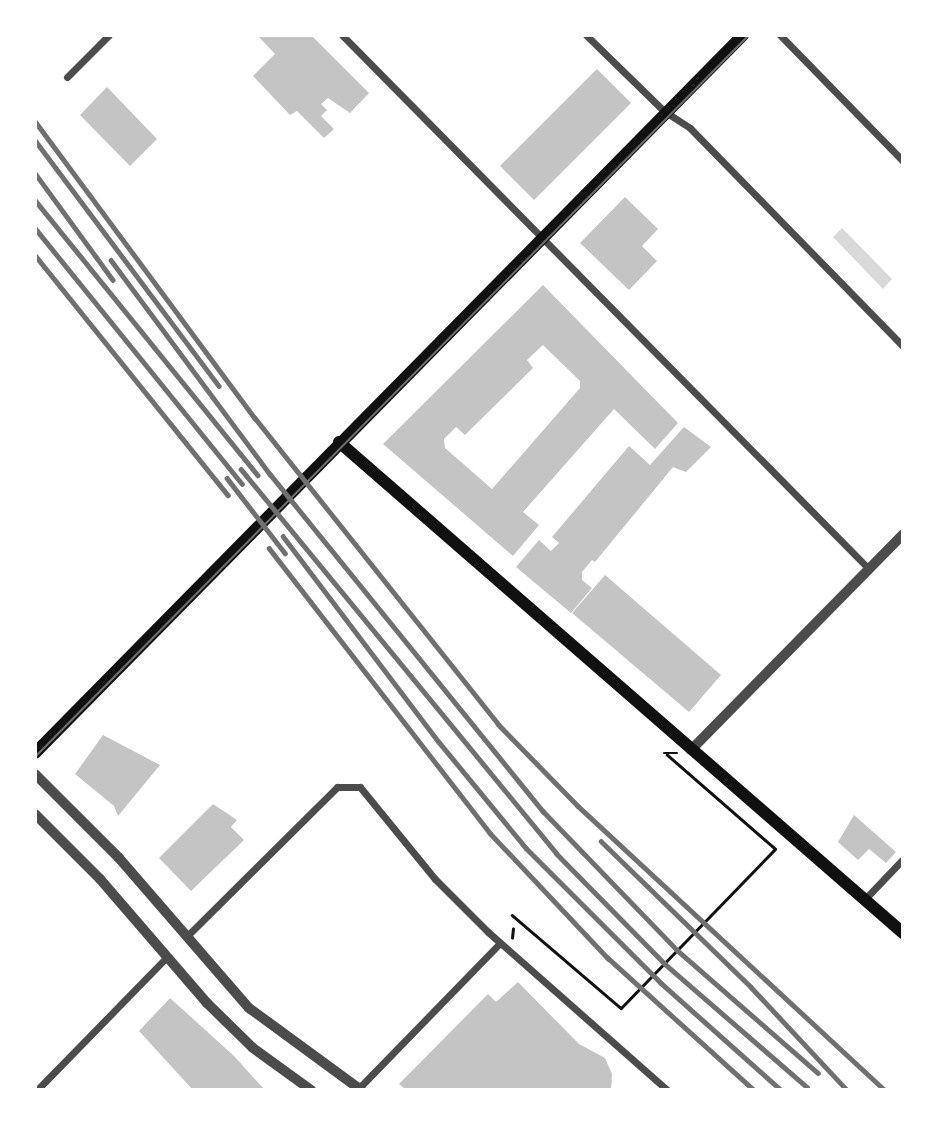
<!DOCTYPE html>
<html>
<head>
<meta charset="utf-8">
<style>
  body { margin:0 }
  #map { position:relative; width:938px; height:1125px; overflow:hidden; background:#fff; font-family:"Varela Round",sans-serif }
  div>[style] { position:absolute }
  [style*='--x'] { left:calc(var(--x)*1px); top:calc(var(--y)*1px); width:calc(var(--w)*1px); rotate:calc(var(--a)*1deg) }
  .water>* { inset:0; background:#d9d9d9 }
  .building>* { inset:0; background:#c4c4c4 }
  .path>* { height:2.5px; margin:-1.25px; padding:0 1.25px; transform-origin:1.25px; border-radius:1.25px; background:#111 }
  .minor>* { height:7px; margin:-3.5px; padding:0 3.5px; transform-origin:3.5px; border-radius:3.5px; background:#4c4c4c }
  .tertiary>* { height:10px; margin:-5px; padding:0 5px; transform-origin:5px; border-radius:5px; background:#4c4c4c }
  .secondary>* { height:12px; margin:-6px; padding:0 6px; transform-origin:6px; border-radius:6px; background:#111 }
  .tram>* { height:2px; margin:-1px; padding:0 1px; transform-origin:1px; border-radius:1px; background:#707070 }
  .rail>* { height:4.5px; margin:-2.25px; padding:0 2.25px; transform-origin:2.25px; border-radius:2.25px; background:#707070 }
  span { translate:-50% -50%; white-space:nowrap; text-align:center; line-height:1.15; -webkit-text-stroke:7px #fff; paint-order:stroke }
  .frame { position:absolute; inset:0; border:37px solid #fff; pointer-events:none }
</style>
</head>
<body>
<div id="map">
  <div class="water">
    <div style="clip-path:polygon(842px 228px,892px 279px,883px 289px,833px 237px)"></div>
  </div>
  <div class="building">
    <div style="clip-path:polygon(257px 35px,311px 35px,369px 93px,350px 113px,328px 98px,321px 104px,327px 110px,321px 116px,334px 129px,324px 138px,297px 111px,290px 115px,253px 76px,275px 54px)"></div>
    <div style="clip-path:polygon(597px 69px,631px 103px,534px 200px,500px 166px)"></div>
    <div style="clip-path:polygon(107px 87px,157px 139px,130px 166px,80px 115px)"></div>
    <div style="clip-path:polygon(625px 197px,658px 229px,642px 246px,657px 261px,629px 290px,580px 243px)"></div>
    <div style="clip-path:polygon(evenodd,543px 285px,678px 423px,655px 449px,614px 409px,523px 512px,539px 525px,513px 556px,383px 444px,543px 285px,543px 345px,580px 381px,580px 388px,492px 489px,445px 448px,444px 439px,456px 427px,465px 435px,533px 368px,527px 360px,543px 345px)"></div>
    <div style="clip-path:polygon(684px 427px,711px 447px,686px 472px,673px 467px,595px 562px,592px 560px,582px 572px,582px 580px,592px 588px,571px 613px,516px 567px,539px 540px,551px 551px,559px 543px,552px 537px,629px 446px,650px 465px)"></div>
    <div style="clip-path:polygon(605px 575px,721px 675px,689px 712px,572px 613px)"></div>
    <div style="clip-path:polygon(103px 735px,160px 765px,118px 816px,114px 806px,75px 774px)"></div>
    <div style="clip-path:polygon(213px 804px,237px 820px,231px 827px,244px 840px,191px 891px,159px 858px)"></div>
    <div style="clip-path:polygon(854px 815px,896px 852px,886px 863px,869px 849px,858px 860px,838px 842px)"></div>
    <div style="clip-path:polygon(518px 982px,579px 1044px,605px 1058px,612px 1074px,611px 1090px,406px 1090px,399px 1084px,488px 994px,496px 1002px)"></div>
    <div style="clip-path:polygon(170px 998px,234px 1056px,265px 1090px,193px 1090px,139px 1031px)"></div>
  </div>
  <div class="path">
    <div style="--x:664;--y:753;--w:13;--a:0"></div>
    <div style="--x:512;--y:915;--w:143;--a:40.5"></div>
    <div style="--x:621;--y:1008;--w:221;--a:-45.9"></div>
    <div style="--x:775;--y:849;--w:143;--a:-139"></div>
    <div style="--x:512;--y:938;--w:9;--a:-84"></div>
  </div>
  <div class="minor">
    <div style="--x:342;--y:35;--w:750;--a:45.38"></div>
    <div style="--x:586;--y:35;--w:109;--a:44.3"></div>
    <div style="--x:664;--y:111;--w:31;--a:33"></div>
    <div style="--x:690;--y:128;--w:305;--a:45.7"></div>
    <div style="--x:780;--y:35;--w:176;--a:45.7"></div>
    <div style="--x:67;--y:77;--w:59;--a:-45"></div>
    <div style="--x:864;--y:900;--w:57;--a:-46.4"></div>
    <div style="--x:186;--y:937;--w:213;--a:-44.8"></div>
    <div style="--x:337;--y:787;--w:23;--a:0"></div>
    <div style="--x:360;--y:787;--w:119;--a:50.8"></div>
    <div style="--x:435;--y:879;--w:75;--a:45"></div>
    <div style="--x:488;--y:932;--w:239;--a:41.4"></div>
    <div style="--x:359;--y:1088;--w:201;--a:-45.8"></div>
    <div style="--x:37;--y:1090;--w:186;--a:-45.7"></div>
  </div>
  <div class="tertiary">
    <div style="--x:691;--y:750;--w:303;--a:-45.5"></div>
    <div style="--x:35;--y:774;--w:119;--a:45"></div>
    <div style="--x:119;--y:858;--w:198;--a:49.1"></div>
    <div style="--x:249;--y:1008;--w:139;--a:36.2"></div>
    <div style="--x:35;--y:814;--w:92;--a:45"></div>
    <div style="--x:100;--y:879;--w:164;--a:49.2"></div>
    <div style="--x:207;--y:1003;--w:64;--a:44.4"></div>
    <div style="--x:253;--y:1048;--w:72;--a:35.9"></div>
  </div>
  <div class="secondary">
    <div style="--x:339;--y:442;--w:748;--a:41.04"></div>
    <div style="--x:35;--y:753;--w:1008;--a:-45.4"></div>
  </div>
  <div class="tram">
    <div style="--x:35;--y:757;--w:1015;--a:-45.32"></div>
  </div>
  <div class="rail">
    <div style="--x:35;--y:121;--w:370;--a:53.5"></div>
    <div style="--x:255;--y:418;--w:391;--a:51.5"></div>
    <div style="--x:498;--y:724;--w:115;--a:45.7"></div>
    <div style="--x:578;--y:806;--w:418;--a:42.8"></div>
    <div style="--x:35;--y:140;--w:307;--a:53.2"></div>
    <div style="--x:35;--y:173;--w:132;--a:53.9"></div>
    <div style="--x:35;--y:200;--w:354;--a:51"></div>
    <div style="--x:35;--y:228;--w:329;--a:51"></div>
    <div style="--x:35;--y:255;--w:308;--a:51.2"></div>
    <div style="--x:111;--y:260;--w:267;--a:53.4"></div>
    <div style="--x:270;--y:474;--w:434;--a:51"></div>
    <div style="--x:543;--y:811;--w:193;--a:46"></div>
    <div style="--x:677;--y:950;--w:187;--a:41.1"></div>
    <div style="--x:241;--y:469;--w:497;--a:50.6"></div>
    <div style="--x:556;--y:853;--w:156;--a:45.5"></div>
    <div style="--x:665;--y:964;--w:188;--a:40.9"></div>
    <div style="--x:227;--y:478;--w:95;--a:52.3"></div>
    <div style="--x:283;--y:536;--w:258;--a:52.9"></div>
    <div style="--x:439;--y:742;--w:137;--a:50.6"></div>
    <div style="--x:526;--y:848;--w:191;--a:45"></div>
    <div style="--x:661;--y:983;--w:161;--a:41.7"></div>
    <div style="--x:269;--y:548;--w:361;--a:52.2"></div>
    <div style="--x:490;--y:833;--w:172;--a:46.7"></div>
    <div style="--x:608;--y:958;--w:197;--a:42.1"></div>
    <div style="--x:601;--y:841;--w:209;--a:44.2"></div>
    <div style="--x:751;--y:987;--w:141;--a:47"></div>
  </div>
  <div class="frame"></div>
</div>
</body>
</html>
